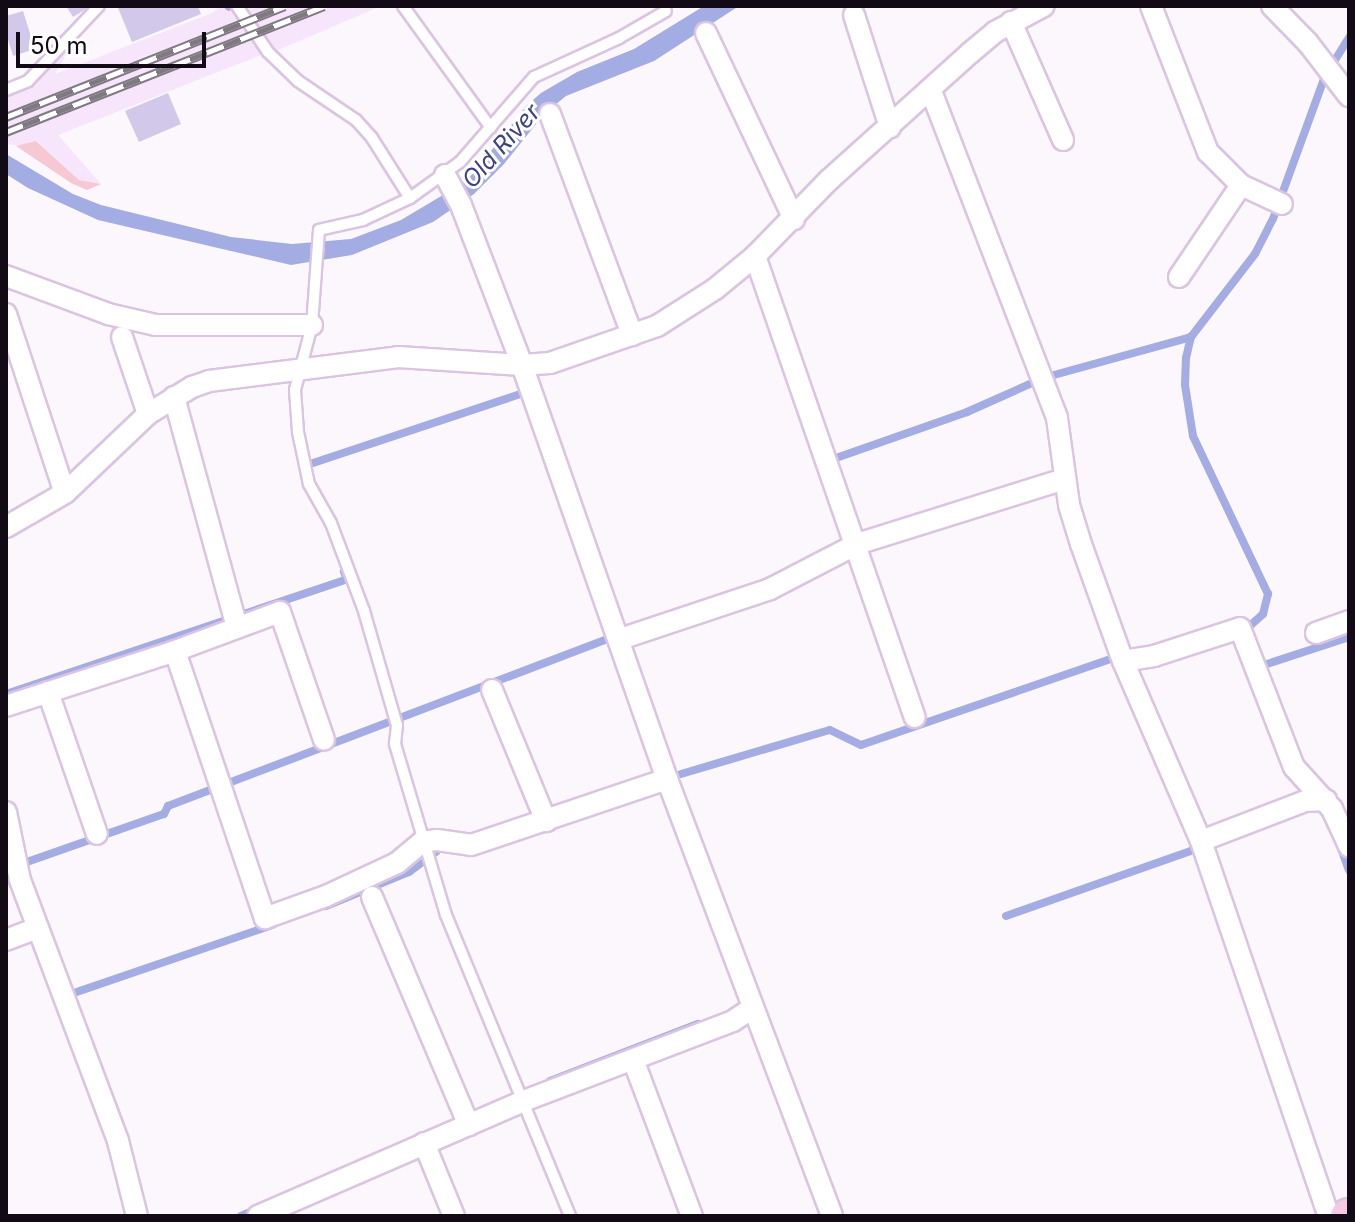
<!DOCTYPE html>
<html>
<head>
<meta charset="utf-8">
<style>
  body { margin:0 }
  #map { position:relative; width:1355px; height:1222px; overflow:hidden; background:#fbf7fc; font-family:Inter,sans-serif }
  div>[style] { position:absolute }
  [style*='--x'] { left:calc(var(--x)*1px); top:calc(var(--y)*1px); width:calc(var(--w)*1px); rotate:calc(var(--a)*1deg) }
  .built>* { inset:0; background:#f6e5fb }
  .green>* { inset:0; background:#f5c8d3 }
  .water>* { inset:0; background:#a4ace4 }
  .stream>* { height:8px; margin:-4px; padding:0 4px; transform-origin:4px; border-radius:4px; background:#a4ace4 }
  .building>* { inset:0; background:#d2c9ea }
  .roads { filter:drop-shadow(2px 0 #dbc4e1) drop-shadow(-2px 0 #dbc4e1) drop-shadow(0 2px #dbc4e1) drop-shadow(0 -2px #dbc4e1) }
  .service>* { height:10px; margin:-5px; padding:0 5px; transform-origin:5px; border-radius:5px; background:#fff }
  .minor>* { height:20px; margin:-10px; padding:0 10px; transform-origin:10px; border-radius:10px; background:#fff }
  .primary>* { height:32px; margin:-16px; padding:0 16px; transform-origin:16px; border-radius:16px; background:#f5c8e5 }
  .rail>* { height:9px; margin-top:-4.5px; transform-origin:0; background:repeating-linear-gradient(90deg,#fff 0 18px,#7f7981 0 36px); box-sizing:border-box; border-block:2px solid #7f7981 }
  span { translate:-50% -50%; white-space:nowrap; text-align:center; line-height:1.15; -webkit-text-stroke:6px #fff; paint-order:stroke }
  .water-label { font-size:24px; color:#3d4185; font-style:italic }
  .frame { position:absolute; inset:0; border:8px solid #120a14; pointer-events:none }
  .scale { position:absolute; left:16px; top:32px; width:190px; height:36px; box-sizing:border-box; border:4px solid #120a14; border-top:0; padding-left:10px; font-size:24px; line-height:28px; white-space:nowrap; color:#120a14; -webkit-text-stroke:6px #fff; paint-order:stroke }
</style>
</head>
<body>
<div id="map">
  <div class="built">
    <div style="clip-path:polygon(221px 6px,228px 7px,261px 55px,58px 135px,101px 184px,79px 180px,37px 141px,23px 146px,6px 144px,6px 90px,81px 28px,55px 74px,212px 13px)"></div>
    <div style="clip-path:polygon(243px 6px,381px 6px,276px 51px)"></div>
  </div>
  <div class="green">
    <div style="clip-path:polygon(36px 141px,79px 180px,101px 184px,87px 190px,71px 183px,16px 146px)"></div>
  </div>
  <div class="water">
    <div style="clip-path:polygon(704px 6px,739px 6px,654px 61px,566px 96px,544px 114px,504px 164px,474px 194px,433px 222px,352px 255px,291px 265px,98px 220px,28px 188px,6px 174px,6px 154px,73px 194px,101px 205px,231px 237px,292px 244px,351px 239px,401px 220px,458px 186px,474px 173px,526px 106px,541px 93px,577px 72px,634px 49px)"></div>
  </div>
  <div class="stream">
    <div style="--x:228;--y:6;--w:1;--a:45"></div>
    <div style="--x:1330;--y:68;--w:36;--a:-58"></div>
    <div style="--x:1054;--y:375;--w:142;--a:-15.5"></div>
    <div style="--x:836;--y:458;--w:139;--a:-19.3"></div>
    <div style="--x:967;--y:412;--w:69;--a:-24"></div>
    <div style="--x:309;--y:472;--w:7;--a:-106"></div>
    <div style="--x:307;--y:465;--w:225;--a:-18.4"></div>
    <div style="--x:1243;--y:632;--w:27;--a:-42"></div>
    <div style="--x:1263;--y:614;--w:21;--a:-76"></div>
    <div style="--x:1268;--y:594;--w:175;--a:-115.4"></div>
    <div style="--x:1193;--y:436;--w:52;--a:-98.9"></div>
    <div style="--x:1185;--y:385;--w:27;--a:-88"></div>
    <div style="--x:1186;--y:358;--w:22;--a:-77"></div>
    <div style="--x:1191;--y:337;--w:105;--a:-52.4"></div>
    <div style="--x:1255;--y:254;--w:39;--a:-63"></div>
    <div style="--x:1273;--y:219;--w:155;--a:-70"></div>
    <div style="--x:1259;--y:660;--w:6;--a:72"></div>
    <div style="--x:1261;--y:666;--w:93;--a:-18.2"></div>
    <div style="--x:6;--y:694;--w:360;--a:-18.6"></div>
    <div style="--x:347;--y:579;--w:8;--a:-113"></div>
    <div style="--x:681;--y:774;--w:155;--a:-16.5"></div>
    <div style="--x:830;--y:730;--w:34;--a:26"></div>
    <div style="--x:861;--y:745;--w:264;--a:-19"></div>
    <div style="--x:1339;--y:843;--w:29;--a:70"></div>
    <div style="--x:24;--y:863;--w:148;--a:-19.3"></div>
    <div style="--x:164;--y:814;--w:9;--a:-63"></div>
    <div style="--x:168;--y:806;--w:475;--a:-20.8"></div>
    <div style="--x:326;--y:906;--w:90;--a:-22.3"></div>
    <div style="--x:409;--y:872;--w:35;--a:-37"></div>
    <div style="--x:1006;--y:916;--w:201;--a:-19.4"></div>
    <div style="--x:65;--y:996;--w:219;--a:-18.9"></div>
    <div style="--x:550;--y:1081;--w:159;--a:-21.1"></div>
    <div style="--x:241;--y:1216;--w:20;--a:-24"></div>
  </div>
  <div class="building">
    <div style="clip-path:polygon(66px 6px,91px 6px,73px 17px)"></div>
    <div style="clip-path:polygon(123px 6px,198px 6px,201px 14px,132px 42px,118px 8px)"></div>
    <div style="clip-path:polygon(23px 11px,35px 49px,13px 56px,6px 33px,6px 16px)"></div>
    <div style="clip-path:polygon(168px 93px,181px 124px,139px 142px,125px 111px)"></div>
  </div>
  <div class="roads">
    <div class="service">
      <div style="--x:237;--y:6;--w:55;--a:56"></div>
      <div style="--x:268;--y:52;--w:42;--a:44"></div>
      <div style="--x:298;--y:81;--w:70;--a:33.9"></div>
      <div style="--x:356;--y:120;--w:24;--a:48"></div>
      <div style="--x:372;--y:138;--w:71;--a:57.7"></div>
      <div style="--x:410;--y:198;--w:52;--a:154.9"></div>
      <div style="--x:363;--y:220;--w:45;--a:167.2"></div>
      <div style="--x:319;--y:230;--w:95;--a:94.2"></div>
      <div style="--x:312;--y:325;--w:67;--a:104.7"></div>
      <div style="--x:295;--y:390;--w:42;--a:85.9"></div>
      <div style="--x:298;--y:432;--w:53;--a:78.1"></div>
      <div style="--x:309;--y:484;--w:45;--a:60.6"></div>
      <div style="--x:331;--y:523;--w:94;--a:69.4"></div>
      <div style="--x:364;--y:611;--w:119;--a:73.9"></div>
      <div style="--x:397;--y:725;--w:19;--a:96"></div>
      <div style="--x:395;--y:744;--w:178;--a:73.4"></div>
      <div style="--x:446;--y:915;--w:326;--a:67.6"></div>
      <div style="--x:403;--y:6;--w:150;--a:54.2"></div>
      <div style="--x:6;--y:90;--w:24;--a:-22"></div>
      <div style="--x:28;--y:81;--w:103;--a:-46.6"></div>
      <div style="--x:410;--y:198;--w:62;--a:-35.8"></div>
      <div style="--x:460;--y:162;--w:113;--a:-49"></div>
      <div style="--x:534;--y:77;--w:94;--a:-24.6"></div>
      <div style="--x:619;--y:38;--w:54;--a:-29.9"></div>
    </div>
    <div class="minor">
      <div style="--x:1151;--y:6;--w:157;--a:68.7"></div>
      <div style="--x:1208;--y:152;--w:47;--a:45"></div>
      <div style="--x:1241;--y:185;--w:45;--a:24.9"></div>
      <div style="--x:1272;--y:6;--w:52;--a:45.8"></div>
      <div style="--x:1308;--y:43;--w:67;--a:52.3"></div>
      <div style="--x:854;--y:15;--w:118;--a:72.2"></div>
      <div style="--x:1011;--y:22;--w:129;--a:66.2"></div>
      <div style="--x:706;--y:33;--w:206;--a:64.7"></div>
      <div style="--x:931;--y:91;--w:350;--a:68.9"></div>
      <div style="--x:1057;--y:418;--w:88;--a:82.1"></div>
      <div style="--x:1069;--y:505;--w:41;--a:72.9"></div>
      <div style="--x:1081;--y:544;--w:124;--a:70.3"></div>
      <div style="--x:1123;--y:661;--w:196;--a:66.6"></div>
      <div style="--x:1201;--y:841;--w:396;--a:71.2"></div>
      <div style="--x:550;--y:114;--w:236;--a:69.6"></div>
      <div style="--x:445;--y:175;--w:34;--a:62"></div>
      <div style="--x:461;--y:205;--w:171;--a:69.1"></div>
      <div style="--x:522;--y:365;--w:439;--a:70.7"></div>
      <div style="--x:667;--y:779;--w:467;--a:69.3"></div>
      <div style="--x:755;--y:256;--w:488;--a:70.9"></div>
      <div style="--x:6;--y:276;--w:109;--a:20.4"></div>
      <div style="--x:108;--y:314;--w:49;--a:12.9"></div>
      <div style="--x:156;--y:325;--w:156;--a:0"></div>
      <div style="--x:1179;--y:277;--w:111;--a:-56"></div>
      <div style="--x:6;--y:314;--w:188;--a:71.8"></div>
      <div style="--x:122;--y:337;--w:81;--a:71.3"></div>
      <div style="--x:174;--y:397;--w:239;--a:74.7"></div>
      <div style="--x:6;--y:527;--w:68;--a:-30"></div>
      <div style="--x:65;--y:493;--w:115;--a:-43.6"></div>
      <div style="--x:148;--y:414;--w:52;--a:-31.5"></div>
      <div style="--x:192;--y:387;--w:18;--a:-19"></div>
      <div style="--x:209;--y:381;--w:191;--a:-7.2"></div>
      <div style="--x:398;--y:357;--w:124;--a:3.7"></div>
      <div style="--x:522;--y:365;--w:28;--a:-4"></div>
      <div style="--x:550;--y:363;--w:113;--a:-19.1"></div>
      <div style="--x:657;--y:326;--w:69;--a:-32.5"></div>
      <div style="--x:715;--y:289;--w:52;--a:-39.5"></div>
      <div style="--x:755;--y:256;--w:106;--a:-45.8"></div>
      <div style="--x:829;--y:180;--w:190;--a:-42"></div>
      <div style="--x:970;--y:53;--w:33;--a:-40"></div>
      <div style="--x:995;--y:32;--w:55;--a:-28"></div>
      <div style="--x:1316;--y:633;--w:35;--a:-20"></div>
      <div style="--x:620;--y:639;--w:158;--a:-18.4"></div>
      <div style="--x:770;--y:589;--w:98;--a:-27.3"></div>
      <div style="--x:857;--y:544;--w:217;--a:-17.4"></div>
      <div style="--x:175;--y:651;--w:112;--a:-20.4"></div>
      <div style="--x:280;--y:612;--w:135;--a:71"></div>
      <div style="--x:1123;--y:661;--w:31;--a:-9"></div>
      <div style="--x:1154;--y:656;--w:90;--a:-18"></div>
      <div style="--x:1240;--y:628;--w:149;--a:68.8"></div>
      <div style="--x:1294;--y:767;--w:57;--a:47.9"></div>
      <div style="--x:1332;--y:809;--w:41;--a:65.3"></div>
      <div style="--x:492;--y:690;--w:142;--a:67.6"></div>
      <div style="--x:48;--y:692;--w:150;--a:71"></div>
      <div style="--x:6;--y:706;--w:178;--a:-18"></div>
      <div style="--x:175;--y:651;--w:282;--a:71.4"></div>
      <div style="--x:265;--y:918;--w:65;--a:-19.8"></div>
      <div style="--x:326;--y:896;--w:78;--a:-24.9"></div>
      <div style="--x:397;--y:863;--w:33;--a:-40"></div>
      <div style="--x:422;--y:842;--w:15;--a:-8"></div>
      <div style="--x:437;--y:840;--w:34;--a:8"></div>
      <div style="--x:471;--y:845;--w:207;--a:-18.6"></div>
      <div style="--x:6;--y:812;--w:69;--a:78.4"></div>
      <div style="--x:20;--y:880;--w:279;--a:69.4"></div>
      <div style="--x:118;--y:1141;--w:77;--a:75.8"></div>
      <div style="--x:1201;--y:841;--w:111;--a:-21"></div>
      <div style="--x:1305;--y:801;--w:21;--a:-3"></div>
      <div style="--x:372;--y:897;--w:248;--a:67"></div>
      <div style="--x:6;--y:940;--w:34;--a:-21"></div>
      <div style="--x:634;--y:1062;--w:165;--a:69.4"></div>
      <div style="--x:424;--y:1143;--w:79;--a:67.7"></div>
      <div style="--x:258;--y:1216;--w:287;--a:-23.4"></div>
      <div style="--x:521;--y:1102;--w:227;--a:-20.9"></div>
      <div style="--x:733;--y:1021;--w:23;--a:-34"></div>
    </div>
    <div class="primary">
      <div style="--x:1347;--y:1216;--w:2;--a:-27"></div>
    </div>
  </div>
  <div class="rail">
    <div style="--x:6;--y:117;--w:300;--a:-21.7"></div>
    <div style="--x:6;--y:132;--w:342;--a:-21.6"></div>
  </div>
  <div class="water-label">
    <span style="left:501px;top:146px;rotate:-48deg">Old River</span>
  </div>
  <div class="frame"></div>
  <div class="scale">50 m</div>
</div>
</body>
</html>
